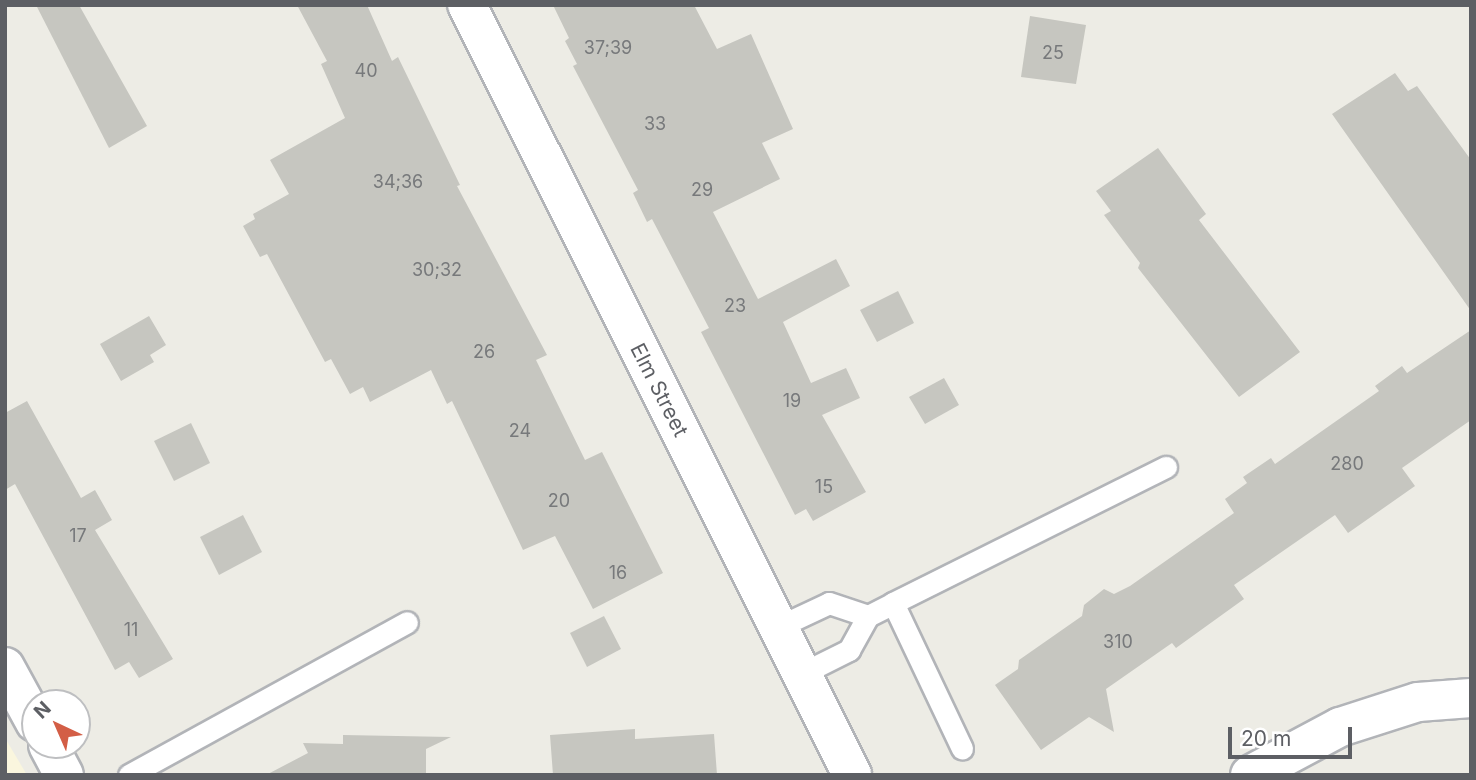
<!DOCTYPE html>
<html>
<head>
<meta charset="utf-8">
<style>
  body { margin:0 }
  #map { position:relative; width:1476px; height:780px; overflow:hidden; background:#edece5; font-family:Inter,sans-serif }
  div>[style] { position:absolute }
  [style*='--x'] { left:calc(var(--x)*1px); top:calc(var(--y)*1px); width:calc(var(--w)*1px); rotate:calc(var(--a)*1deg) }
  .commercial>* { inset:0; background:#faf6de }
  .building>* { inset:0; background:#c6c6c0 }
  .roads { filter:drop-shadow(2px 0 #b2b4b8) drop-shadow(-2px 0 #b2b4b8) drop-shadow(0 2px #b2b4b8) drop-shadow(0 -2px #b2b4b8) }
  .service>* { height:21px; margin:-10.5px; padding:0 10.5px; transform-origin:10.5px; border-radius:10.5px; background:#fff }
  .minor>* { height:38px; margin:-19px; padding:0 19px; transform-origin:19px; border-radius:19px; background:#fff }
  .tertiary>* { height:38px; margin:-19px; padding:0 19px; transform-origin:19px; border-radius:19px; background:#fff }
  .secondary>* { height:38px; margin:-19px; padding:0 19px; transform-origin:19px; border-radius:19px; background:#fff }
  span { translate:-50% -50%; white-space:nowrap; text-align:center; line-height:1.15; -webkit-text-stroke:5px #fff; paint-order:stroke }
  .number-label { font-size:18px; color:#77797b }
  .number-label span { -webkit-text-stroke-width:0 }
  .street-label { font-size:21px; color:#5d5f64 }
  .frame { position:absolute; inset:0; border:7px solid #5d5f64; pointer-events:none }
  .north { position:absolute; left:21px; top:689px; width:70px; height:70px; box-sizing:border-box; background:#fff; border:2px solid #bebfc1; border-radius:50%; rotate:316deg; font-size:19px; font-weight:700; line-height:28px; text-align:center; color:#5d5f64 }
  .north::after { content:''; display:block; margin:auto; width:24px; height:32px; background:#d35e46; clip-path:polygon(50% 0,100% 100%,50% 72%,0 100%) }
  .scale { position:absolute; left:1228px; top:727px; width:124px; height:32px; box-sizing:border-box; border:4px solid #5d5f64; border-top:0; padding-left:9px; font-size:21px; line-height:24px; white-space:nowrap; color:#5d5f64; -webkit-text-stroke:5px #fff; paint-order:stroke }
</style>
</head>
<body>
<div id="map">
  <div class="commercial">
    <div style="clip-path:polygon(5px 738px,27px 775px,5px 775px)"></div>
  </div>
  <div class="building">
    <div style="clip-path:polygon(36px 5px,79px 5px,147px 126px,109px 148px)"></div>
    <div style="clip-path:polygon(297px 5px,367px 5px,392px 61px,398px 57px,460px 185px,457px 186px,547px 355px,536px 360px,585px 460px,602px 452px,663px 573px,593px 609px,555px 536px,523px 550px,452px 401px,447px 404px,431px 370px,370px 402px,363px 387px,350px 394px,331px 359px,325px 362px,267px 254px,260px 257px,243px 226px,255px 219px,253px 214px,289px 194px,270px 160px,345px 118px,321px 64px,327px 61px)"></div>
    <div style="clip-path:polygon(553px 5px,694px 5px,717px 49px,751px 34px,793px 129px,762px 143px,780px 179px,713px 212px,758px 299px,836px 259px,850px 286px,783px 322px,811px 383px,846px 368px,860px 398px,822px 415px,866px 492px,813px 521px,806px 509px,795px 515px,701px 332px,709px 328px,652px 219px,647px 222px,633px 193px,638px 190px,573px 66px,577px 64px,565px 41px,569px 38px)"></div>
    <div style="clip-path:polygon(1030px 16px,1086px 25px,1076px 84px,1021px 77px)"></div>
    <div style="clip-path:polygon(1395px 73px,1408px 91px,1417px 86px,1471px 160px,1471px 311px,1332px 114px)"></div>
    <div style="clip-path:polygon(1158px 148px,1206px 214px,1199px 220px,1300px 352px,1239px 397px,1138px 268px,1140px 263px,1104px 215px,1111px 211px,1096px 191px)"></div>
    <div style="clip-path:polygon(898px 291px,914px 323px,877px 342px,860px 310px)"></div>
    <div style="clip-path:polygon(149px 316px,166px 345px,150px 355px,154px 362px,121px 381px,100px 344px)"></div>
    <div style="clip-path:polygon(1471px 330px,1471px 420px,1402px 468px,1415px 486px,1348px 533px,1335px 515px,1234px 585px,1244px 599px,1176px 648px,1172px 643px,1106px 689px,1114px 732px,1089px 717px,1041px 750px,995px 685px,1018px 669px,1019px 660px,1082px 616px,1084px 605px,1104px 589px,1114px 594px,1130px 586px,1234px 513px,1225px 499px,1247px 483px,1243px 477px,1271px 458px,1275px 464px,1379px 391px,1375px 386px,1402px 366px,1407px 373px)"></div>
    <div style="clip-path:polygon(944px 378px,959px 405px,925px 424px,909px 397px)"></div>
    <div style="clip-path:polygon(27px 401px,81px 498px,95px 490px,112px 520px,95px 530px,173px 659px,139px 678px,129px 662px,115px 670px,15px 484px,5px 490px,5px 413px)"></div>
    <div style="clip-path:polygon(191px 423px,210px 463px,174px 481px,154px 441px)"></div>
    <div style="clip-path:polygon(243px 515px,262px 552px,219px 575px,200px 537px)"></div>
    <div style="clip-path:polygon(604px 616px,621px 649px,587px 667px,570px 633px)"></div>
    <div style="clip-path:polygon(635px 729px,635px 739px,714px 734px,717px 775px,553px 775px,550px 735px)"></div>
    <div style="clip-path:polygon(343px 735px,451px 737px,426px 749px,426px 775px,266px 775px,308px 753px,303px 743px,343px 744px)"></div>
  </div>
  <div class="roads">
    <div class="service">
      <div style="--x:893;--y:603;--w:305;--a:-26.5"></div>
      <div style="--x:778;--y:627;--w:56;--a:-25.2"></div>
      <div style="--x:829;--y:603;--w:41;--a:18.4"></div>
      <div style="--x:801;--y:674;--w:54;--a:-26.6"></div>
      <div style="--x:849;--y:650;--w:39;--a:-61"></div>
      <div style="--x:868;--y:616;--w:28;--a:-27"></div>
      <div style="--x:893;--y:603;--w:161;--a:64.6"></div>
      <div style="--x:129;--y:775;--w:317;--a:-28.8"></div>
    </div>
    <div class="minor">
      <div style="--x:467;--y:5;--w:861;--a:63.43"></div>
    </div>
    <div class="tertiary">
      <div style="--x:5;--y:667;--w:63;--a:61.4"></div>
      <div style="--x:48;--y:745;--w:34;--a:62"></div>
    </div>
    <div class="secondary">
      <div style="--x:1250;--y:775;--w:102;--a:-28.1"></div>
      <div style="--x:1340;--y:727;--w:82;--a:-17.8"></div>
      <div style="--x:1418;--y:702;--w:53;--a:-4.3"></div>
    </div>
  </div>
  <div class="number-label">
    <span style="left:608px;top:48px">37;39</span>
    <span style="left:1053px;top:53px">25</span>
    <span style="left:366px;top:71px">40</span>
    <span style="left:655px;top:124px">33</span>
    <span style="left:398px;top:182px">34;36</span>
    <span style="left:702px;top:190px">29</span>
    <span style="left:437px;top:270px">30;32</span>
    <span style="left:735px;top:306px">23</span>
    <span style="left:484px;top:352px">26</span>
    <span style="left:792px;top:401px">19</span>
    <span style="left:520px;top:431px">24</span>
    <span style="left:1347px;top:464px">280</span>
    <span style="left:824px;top:487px">15</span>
    <span style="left:559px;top:501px">20</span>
    <span style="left:78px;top:536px">17</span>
    <span style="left:618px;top:573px">16</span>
    <span style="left:131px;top:630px">11</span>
    <span style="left:1118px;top:642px">310</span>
  </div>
  <div class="street-label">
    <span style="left:659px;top:390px;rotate:63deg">Elm Street</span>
  </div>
  <div class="frame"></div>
  <div class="north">N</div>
  <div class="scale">20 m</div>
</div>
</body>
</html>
